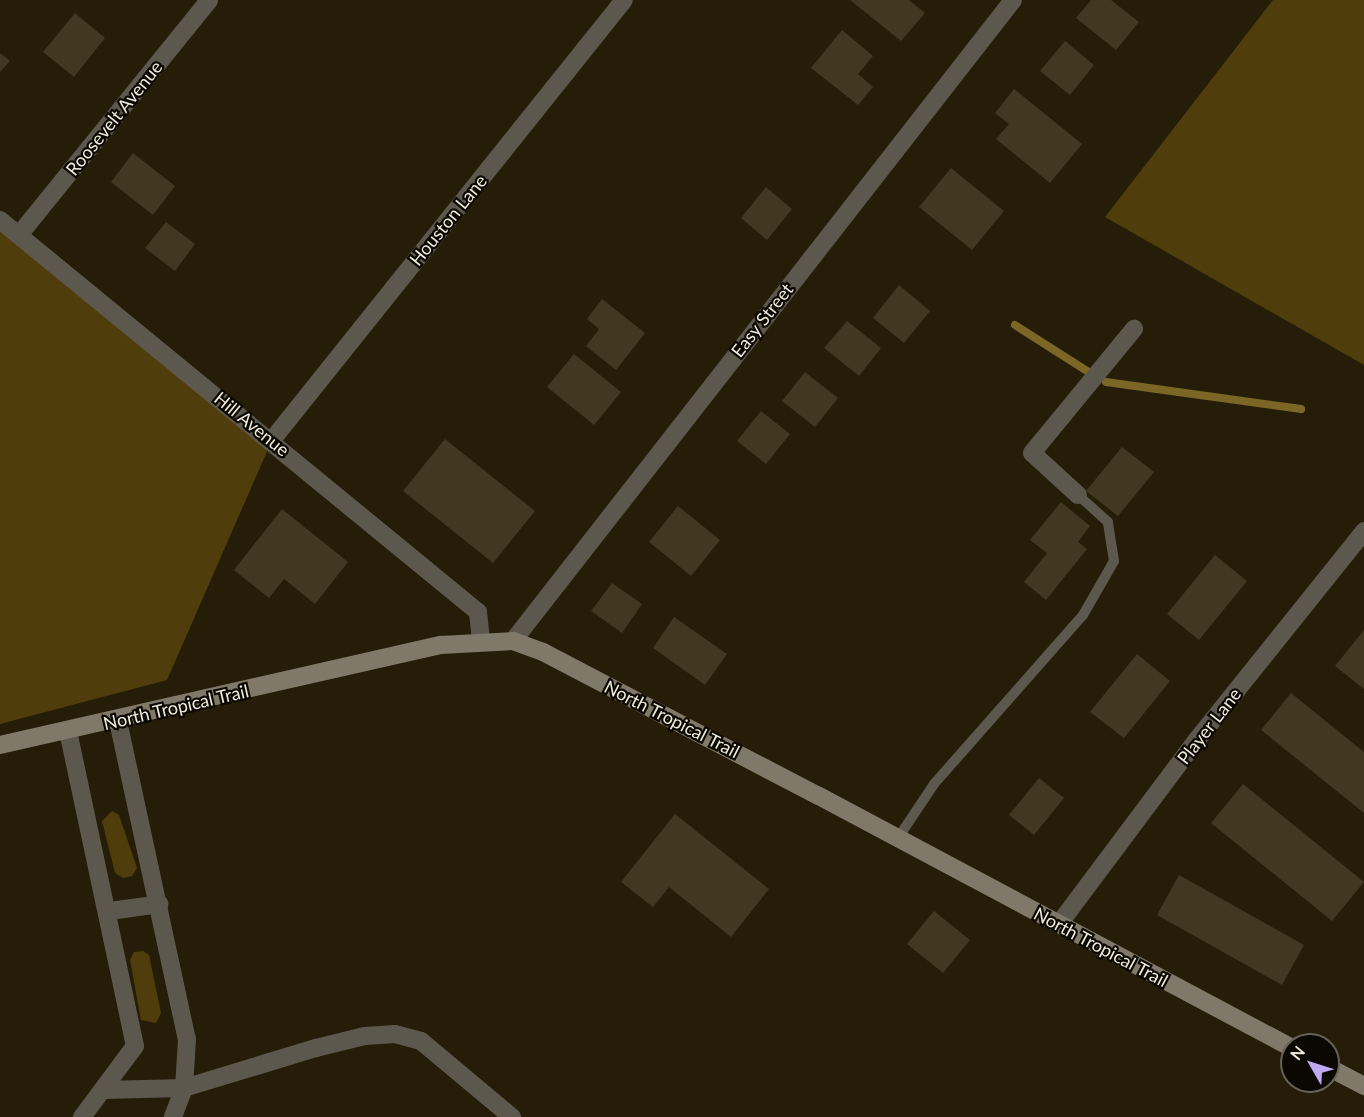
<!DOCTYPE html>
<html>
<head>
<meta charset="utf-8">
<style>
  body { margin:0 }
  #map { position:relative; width:1364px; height:1117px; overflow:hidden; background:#251d07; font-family:Lato,sans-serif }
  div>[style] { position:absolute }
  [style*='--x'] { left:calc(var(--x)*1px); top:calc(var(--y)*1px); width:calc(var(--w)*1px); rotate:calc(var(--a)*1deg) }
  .green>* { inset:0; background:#4f3e0c }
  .stream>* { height:8px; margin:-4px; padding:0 4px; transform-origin:4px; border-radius:4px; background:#7c6626 }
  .building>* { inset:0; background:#413821 }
  .lane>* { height:10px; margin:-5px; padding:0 5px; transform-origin:5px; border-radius:5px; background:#5c584e }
  .street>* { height:18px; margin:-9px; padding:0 9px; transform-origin:9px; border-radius:9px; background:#5c584e }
  .secondary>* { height:18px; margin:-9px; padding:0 9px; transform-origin:9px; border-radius:9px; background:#807969 }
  span { translate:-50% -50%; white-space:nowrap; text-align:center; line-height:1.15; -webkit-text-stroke:4.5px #0b0802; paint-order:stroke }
  .street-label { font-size:18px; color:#efeadc }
  .north { position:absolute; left:1280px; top:1033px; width:60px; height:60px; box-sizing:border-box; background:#0b0802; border:2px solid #666259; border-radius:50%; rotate:309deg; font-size:16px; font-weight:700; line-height:24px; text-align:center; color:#efeadc }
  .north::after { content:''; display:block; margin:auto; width:21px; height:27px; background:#c1a8f3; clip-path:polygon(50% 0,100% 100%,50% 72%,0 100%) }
</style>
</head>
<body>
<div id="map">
  <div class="green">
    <div style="clip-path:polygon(1273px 0,1364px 0,1364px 365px,1105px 217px)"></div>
    <div style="clip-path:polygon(0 221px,272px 440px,167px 680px,0 724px)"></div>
    <div style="clip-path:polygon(112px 811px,119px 815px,137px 868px,132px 876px,123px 878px,115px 873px,102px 821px)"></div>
    <div style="clip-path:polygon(143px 951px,149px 955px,161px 1013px,156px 1023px,141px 1020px,130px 960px,134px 952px)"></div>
  </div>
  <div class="stream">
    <div style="--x:1015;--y:325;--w:89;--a:32.6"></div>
    <div style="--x:1106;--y:382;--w:197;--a:7.9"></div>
  </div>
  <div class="building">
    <div style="clip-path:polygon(850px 0,909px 0,925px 13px,901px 41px)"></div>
    <div style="clip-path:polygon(1091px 0,1111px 0,1139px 22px,1116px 50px,1076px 18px)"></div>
    <div style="clip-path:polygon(75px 13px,105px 38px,74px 77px,43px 52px)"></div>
    <div style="clip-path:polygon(842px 30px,873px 56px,858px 74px,873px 87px,858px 105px,811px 68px)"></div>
    <div style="clip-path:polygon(1065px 41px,1094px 65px,1070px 95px,1040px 71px)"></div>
    <div style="clip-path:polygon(0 53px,10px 61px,0 72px)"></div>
    <div style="clip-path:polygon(1014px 89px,1082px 144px,1050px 183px,996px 139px,1009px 124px,995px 113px)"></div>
    <div style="clip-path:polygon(133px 153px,175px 186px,153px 215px,111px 182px)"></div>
    <div style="clip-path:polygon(951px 168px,1004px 211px,972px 250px,919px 207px)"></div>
    <div style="clip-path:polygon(766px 187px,792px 209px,767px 240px,741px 218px)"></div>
    <div style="clip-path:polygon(166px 222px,195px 244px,175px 271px,145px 248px)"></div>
    <div style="clip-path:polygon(899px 285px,930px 311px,904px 343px,873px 318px)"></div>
    <div style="clip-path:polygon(602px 299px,645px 333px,616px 370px,586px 346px,599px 329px,587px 319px)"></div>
    <div style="clip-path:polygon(847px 321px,881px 348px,859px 376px,824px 348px)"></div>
    <div style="clip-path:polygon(574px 354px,621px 392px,594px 425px,547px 387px)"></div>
    <div style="clip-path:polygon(805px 372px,838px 398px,815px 427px,782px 401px)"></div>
    <div style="clip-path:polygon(761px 411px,790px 434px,766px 464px,737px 441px)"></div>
    <div style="clip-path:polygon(445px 439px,535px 511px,493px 563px,403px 491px)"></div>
    <div style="clip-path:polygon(1122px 447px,1154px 472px,1118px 516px,1086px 491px)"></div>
    <div style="clip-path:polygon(1061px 502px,1090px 526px,1078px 542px,1087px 549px,1046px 600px,1024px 582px,1047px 553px,1030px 540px)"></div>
    <div style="clip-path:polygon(678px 506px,720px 540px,691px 576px,649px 542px)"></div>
    <div style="clip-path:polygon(282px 509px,348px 562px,315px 604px,284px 579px,269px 598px,234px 570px)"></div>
    <div style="clip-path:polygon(1215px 555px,1247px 581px,1199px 640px,1167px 614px)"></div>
    <div style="clip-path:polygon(612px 583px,642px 604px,622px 633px,591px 611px)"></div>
    <div style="clip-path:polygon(674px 617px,727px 654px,705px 685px,653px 648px)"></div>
    <div style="clip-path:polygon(1364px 630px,1364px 689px,1335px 666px)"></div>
    <div style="clip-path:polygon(1137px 654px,1170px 681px,1124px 738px,1090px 712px)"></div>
    <div style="clip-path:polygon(1291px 693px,1364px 752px,1364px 813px,1261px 730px)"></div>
    <div style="clip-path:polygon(1039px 778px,1064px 798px,1034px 835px,1009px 815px)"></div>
    <div style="clip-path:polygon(1243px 784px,1364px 882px,1332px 921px,1211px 823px)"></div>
    <div style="clip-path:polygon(675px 814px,769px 889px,731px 937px,669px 887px,653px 907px,621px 882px)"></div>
    <div style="clip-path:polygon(1179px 875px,1304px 945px,1282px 985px,1157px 915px)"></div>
    <div style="clip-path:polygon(934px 911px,970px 940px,943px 973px,907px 944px)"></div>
  </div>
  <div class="lane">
    <div style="--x:898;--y:838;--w:65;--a:-56.3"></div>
    <div style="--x:934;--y:784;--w:225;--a:-48.6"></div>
    <div style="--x:1083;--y:615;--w:62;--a:-60.1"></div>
    <div style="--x:1114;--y:561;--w:39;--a:-99"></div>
    <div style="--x:1108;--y:522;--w:40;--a:-138"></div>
  </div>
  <div class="street">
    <div style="--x:0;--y:220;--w:618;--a:39.35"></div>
    <div style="--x:478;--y:612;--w:30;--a:84"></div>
    <div style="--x:19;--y:235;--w:302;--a:-51"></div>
    <div style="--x:272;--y:440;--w:563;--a:-51.34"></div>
    <div style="--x:1078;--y:495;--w:62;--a:-137.6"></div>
    <div style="--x:1032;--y:453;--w:161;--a:-50.6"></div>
    <div style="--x:513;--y:641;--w:813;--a:-52.04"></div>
    <div style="--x:118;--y:721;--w:325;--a:77.8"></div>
    <div style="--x:187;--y:1039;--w:49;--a:93.5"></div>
    <div style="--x:184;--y:1088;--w:31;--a:111"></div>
    <div style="--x:68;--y:731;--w:322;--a:78"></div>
    <div style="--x:135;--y:1046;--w:89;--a:126.7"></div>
    <div style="--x:110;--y:911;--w:50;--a:-8"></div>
    <div style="--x:1059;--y:924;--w:229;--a:-53.2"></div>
    <div style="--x:1196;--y:741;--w:269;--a:-51.3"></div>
    <div style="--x:103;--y:1090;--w:81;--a:-1.4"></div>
    <div style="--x:184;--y:1088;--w:138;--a:-16.9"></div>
    <div style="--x:316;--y:1048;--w:50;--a:-13.8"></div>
    <div style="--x:365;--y:1036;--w:30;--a:-4"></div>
    <div style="--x:395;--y:1034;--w:27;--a:15"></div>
    <div style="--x:421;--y:1041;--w:119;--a:39.9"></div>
  </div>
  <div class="secondary">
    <div style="--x:0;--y:745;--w:452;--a:-12.8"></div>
    <div style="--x:441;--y:645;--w:72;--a:-3.2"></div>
    <div style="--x:513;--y:641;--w:32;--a:20"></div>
    <div style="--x:543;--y:652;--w:311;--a:27.6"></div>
    <div style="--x:819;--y:796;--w:536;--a:28.05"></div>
    <div style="--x:1328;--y:1067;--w:41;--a:27.8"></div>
  </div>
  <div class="street-label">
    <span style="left:114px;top:118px;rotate:-51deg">Roosevelt Avenue</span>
    <span style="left:448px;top:220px;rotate:-51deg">Houston Lane</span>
    <span style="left:762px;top:320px;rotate:-52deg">Easy Street</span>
    <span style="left:252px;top:424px;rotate:39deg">Hill Avenue</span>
    <span style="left:176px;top:707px;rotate:-13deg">North Tropical Trail</span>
    <span style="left:672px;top:719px;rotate:27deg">North Tropical Trail</span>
    <span style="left:1209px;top:726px;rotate:-52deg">Player Lane</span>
    <span style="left:1101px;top:947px;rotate:28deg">North Tropical Trail</span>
  </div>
  <div class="north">N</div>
</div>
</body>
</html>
